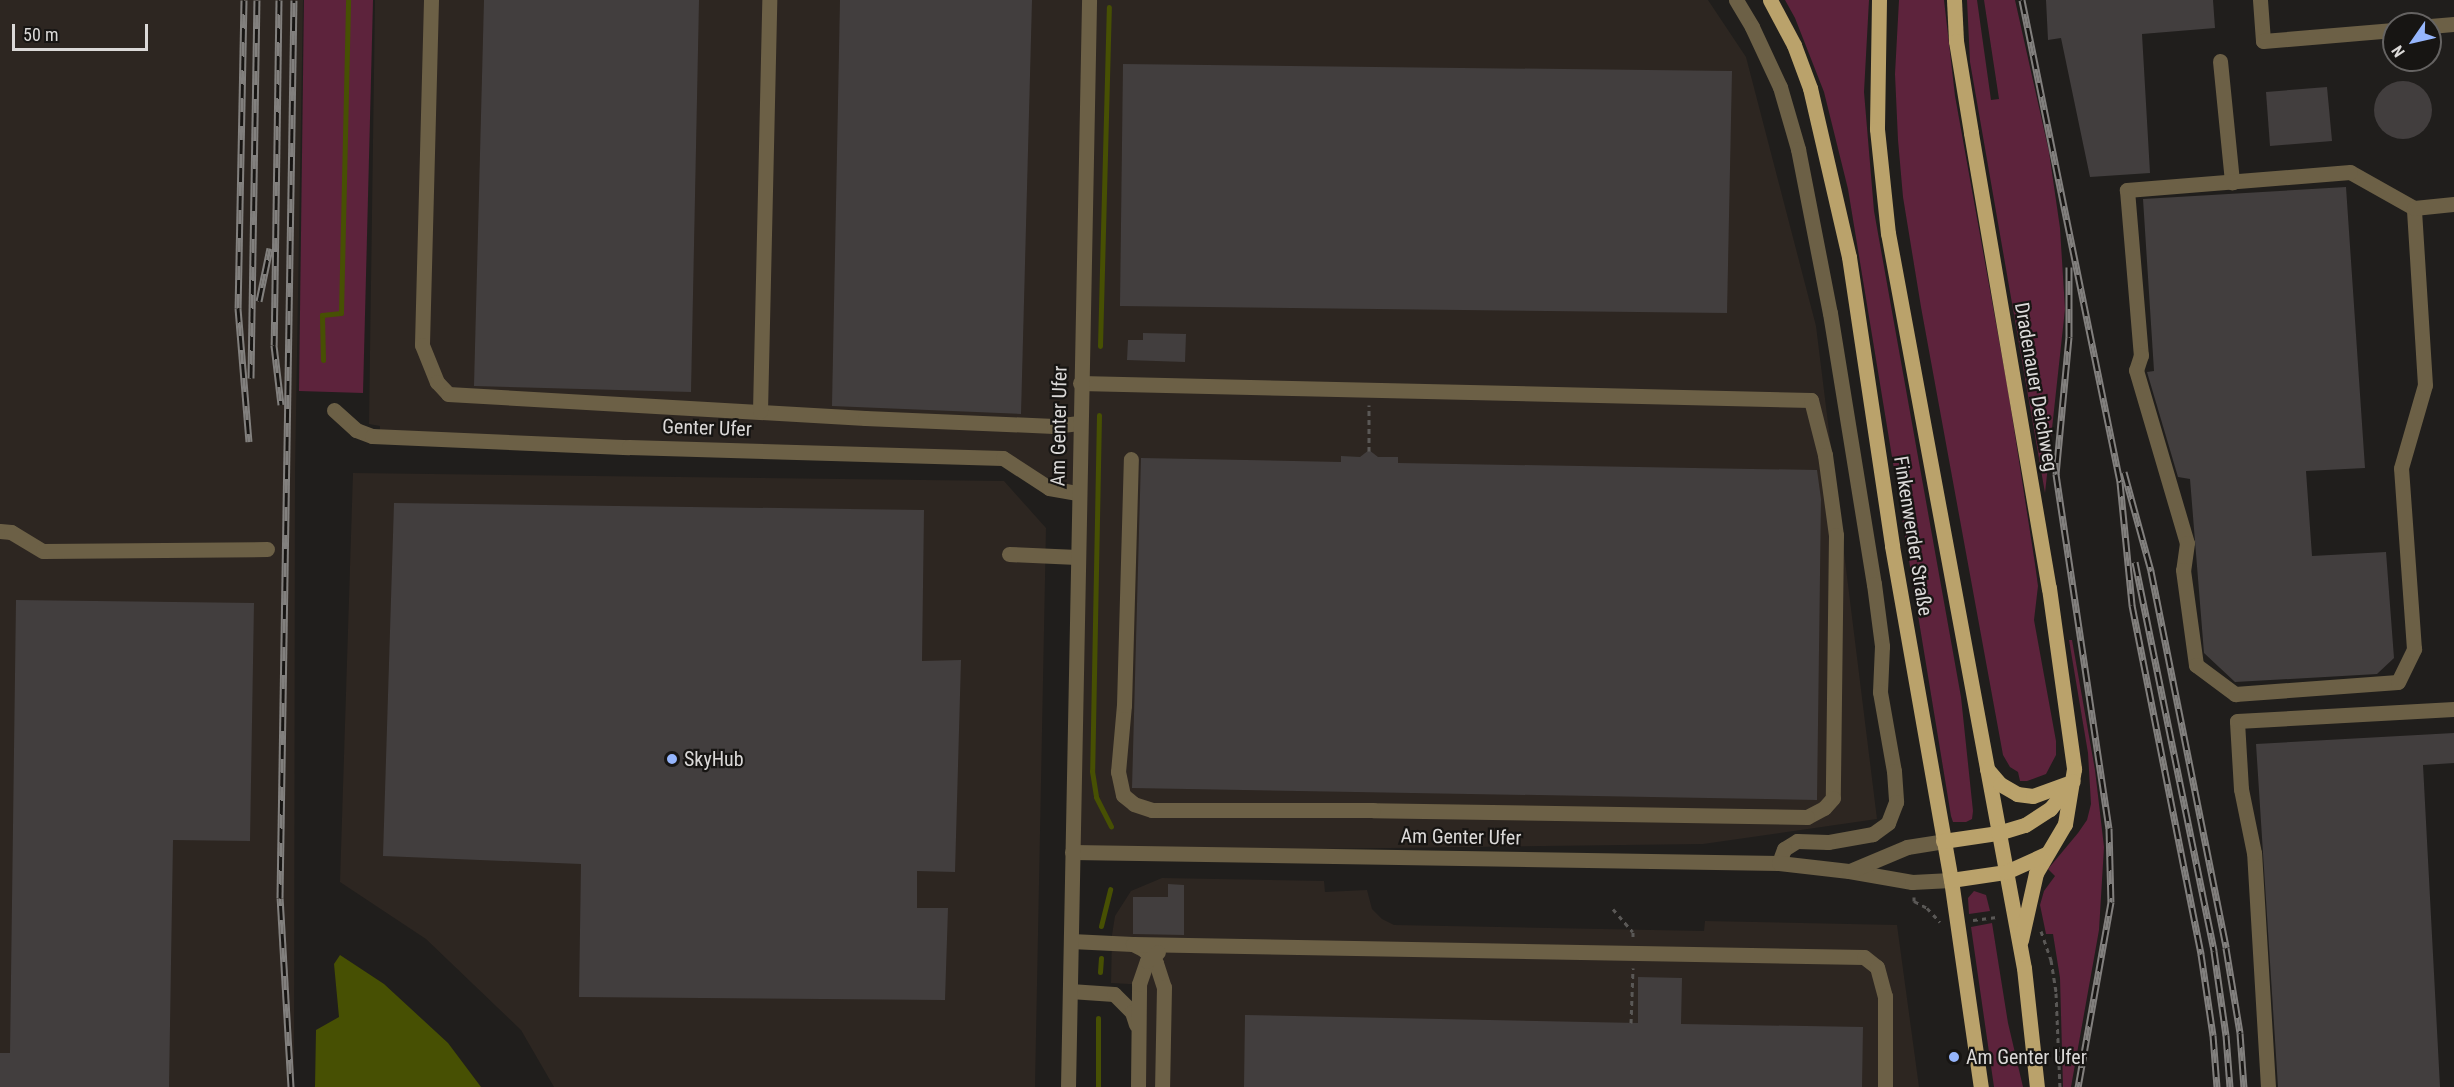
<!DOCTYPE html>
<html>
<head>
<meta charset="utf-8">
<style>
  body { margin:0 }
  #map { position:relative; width:2454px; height:1087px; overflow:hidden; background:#201e1c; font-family:"Roboto Condensed",sans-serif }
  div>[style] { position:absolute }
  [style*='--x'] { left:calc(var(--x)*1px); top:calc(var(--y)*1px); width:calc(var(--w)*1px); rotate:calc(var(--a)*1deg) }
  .built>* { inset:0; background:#2d2621 }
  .green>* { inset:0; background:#5d233c }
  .water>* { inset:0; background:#475003 }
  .stream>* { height:5px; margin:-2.5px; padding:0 2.5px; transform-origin:2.5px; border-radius:2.5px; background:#475003 }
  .building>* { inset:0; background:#423e3e }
  .round { border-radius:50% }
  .path>* { height:3px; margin-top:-1.5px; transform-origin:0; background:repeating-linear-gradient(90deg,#5a5856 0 4.5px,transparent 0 9px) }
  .minor>* { height:15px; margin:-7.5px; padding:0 7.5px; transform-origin:7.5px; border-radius:7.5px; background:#6c6046 }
  .major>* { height:15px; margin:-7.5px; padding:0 7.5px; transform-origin:7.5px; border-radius:7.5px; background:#baa26b }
  .rail>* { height:7px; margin-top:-3.5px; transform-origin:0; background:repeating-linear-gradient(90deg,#171513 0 14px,#82807e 0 28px); box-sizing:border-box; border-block:2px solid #82807e }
  .dots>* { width:16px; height:16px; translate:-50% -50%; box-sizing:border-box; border:3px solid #171513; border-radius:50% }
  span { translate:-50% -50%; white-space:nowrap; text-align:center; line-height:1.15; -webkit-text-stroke:4.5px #171513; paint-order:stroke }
  .street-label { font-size:20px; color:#dbd9d8 }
  .poi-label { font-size:20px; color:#dbd9d8 }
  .left { translate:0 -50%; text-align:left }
  .north { position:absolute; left:2382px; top:12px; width:60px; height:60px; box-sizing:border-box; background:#171513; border:2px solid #656362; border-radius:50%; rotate:236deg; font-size:16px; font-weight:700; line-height:24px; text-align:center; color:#dbd9d8 }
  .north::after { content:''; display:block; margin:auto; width:21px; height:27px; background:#96b6fd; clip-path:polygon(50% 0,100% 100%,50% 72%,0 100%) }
  .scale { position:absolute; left:12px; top:24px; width:136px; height:27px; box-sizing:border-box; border:3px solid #dbd9d8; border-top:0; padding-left:8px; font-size:18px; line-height:21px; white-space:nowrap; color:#dbd9d8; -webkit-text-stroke:4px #171513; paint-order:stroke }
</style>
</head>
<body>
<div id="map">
  <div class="built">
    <div style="clip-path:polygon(0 0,303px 0,295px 474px,294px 1087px,0 1087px)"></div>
    <div style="clip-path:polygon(375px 0,1708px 0,1746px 57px,1816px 326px,1877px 819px,1703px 844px,1072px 852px,1078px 493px,1001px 458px,380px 432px,380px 426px,369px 424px)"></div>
    <div style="clip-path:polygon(353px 473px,1004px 481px,1046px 528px,1035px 1087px,554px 1087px,521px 1030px,426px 939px,340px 882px)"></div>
    <div style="clip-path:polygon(1162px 878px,1324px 881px,1325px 892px,1367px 890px,1372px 909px,1382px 919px,1394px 925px,1704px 931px,1705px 921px,1897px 925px,1919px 1087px,1144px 1087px,1147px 985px,1111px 983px,1112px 935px,1115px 916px,1131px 891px)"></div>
  </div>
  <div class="green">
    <div style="clip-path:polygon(304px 0,373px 0,363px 393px,299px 391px)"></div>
    <div style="clip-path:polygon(1785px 0,1869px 0,1864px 92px,1874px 211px,1961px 697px,1973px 811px,1972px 819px,1966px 822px,1953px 822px,1951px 816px,1848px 189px,1824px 92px,1795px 18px)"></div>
    <div style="clip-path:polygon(1899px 0,1944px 0,1955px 96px,2008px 390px,2035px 564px,2038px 586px,2034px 620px,2056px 741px,2056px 755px,2046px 774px,2027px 781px,2020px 781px,2018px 772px,2010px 767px,2003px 755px,1921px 307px,1903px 197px,1898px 140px,1895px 74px)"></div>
    <div style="clip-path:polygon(1967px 0,1977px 0,1991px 100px,1999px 99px,1984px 0,2015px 0,2049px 152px,2060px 228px,2065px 309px,2045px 493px,1970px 62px)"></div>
    <div style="clip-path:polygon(2069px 640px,2072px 640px,2095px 770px,2104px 847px,2099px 930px,2071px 1087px,2063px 1087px,2060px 978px,2053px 934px,2046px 934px,2040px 905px,2044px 891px,2055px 876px,2048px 869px,2078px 833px,2087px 820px,2091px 804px,2088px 753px)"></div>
    <div style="clip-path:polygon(1974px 891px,1986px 895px,1990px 911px,1969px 914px,1968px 898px)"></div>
    <div style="clip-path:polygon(1992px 923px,2008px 1023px,2023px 1087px,1994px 1087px,1971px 927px)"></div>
  </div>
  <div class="water">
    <div style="clip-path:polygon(340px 955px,384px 984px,448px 1043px,481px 1087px,315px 1087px,316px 1030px,339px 1017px,334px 964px)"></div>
  </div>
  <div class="stream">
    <div style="--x:1100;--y:346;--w:339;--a:-88.5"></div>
    <div style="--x:323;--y:360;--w:45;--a:-91.3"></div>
    <div style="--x:322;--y:315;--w:19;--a:-6"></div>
    <div style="--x:341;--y:313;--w:313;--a:-88.7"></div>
    <div style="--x:1099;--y:415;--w:356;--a:91.1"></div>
    <div style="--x:1092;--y:771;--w:26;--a:81"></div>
    <div style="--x:1096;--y:797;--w:33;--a:63"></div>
    <div style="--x:1101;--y:926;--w:38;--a:-76"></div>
    <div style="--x:1100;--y:972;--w:14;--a:-86"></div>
    <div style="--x:1098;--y:1087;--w:69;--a:-90"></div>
  </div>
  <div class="building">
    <div style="clip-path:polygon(484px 0,699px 0,691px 392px,474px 386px)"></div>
    <div style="clip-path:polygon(840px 0,1032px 0,1021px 414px,832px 406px)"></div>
    <div style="clip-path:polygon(2046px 0,2213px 0,2215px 28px,2142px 34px,2150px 173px,2090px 177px,2061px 38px,2048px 40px)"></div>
    <div style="clip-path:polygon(1123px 64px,1732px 71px,1727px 313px,1120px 306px)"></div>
    <div class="round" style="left:2374px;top:81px;width:58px;height:58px"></div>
    <div style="clip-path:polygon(2327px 87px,2332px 141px,2270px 146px,2266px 92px)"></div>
    <div style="clip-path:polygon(2346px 187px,2365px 468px,2306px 471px,2312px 556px,2386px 552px,2394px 658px,2377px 674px,2235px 682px,2204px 653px,2190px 479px,2178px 477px,2147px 372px,2154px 371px,2143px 199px)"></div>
    <div style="clip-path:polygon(1143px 333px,1186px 334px,1185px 362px,1127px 360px,1128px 340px,1143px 340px)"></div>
    <div style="clip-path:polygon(1369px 450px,1378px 457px,1398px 457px,1398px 463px,1817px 470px,1821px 499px,1817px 800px,1132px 788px,1141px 458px,1341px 462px,1341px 456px,1360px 457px)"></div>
    <div style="clip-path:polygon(394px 503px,924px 510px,922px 661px,961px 660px,955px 872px,917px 871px,917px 908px,948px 908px,945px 1000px,579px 997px,581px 864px,383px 856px)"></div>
    <div style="clip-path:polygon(16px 600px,254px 603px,250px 841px,173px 840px,169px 1087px,0 1087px,0 1053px,10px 1053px)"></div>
    <div style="clip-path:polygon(2454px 733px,2454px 763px,2423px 765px,2440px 1087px,2278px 1087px,2256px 744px)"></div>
    <div style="clip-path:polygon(1168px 884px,1184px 885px,1184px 935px,1133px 934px,1133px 897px,1168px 897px)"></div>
    <div style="clip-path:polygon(1638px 977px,1682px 978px,1681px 1024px,1863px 1027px,1862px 1087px,1244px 1087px,1245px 1015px,1638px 1023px)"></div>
  </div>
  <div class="path">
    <div style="--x:1369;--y:451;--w:46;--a:-90"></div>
    <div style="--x:1914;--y:897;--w:4;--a:90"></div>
    <div style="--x:1914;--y:901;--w:15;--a:28"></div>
    <div style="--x:1927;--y:908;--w:19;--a:47"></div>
    <div style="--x:1613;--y:909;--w:30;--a:49"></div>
    <div style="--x:1633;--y:932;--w:5;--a:90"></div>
    <div style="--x:1973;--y:920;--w:26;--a:-7"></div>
    <div style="--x:2041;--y:931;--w:31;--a:71"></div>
    <div style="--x:2051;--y:960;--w:33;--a:81"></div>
    <div style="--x:2056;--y:993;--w:94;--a:87.6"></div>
    <div style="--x:1631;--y:1023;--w:55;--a:-87.9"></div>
  </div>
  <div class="minor">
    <div style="--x:431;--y:0;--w:345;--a:91.5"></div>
    <div style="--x:422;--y:345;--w:40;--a:68"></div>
    <div style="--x:437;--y:382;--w:16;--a:47"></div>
    <div style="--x:448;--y:394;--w:418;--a:3.3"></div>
    <div style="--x:865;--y:418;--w:189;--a:2.4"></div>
    <div style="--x:1054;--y:426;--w:25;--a:-7"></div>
    <div style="--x:1736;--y:0;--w:31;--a:59"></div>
    <div style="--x:1752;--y:27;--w:66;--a:65"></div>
    <div style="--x:1780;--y:87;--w:65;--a:73.8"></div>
    <div style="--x:1798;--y:149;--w:167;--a:79"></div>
    <div style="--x:1830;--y:313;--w:275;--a:80.8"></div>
    <div style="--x:1874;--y:584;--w:63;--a:82.6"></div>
    <div style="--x:1882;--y:646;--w:46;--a:92.5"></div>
    <div style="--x:1880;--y:692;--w:80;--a:80"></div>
    <div style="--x:1894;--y:771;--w:31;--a:86"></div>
    <div style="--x:1896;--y:802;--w:22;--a:111"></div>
    <div style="--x:1888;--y:823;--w:19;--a:144"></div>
    <div style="--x:1873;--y:834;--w:46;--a:169.9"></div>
    <div style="--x:1828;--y:842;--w:31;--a:-178"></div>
    <div style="--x:1797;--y:841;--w:15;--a:148"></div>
    <div style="--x:1784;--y:849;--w:15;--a:110"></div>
    <div style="--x:2260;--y:0;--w:41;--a:85.8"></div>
    <div style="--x:2263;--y:41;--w:131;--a:-4.8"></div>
    <div style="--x:2430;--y:26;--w:24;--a:-5"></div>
    <div style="--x:2220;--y:61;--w:122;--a:84.3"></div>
    <div style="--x:2414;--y:208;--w:73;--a:-150.6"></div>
    <div style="--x:2350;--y:172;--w:224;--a:175.4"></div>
    <div style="--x:2127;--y:190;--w:166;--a:85.2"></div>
    <div style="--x:2141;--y:355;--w:16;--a:108"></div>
    <div style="--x:2136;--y:370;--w:180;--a:73.6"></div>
    <div style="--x:2187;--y:543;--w:27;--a:98"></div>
    <div style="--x:2183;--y:570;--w:96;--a:82.2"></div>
    <div style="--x:2196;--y:665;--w:49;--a:36.6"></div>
    <div style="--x:2235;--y:694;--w:163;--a:-4.2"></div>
    <div style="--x:2398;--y:682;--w:37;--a:-64"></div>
    <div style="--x:2414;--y:649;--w:181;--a:-94.1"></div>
    <div style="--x:2401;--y:468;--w:86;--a:-73.9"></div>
    <div style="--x:2425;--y:385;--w:177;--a:-93.6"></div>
    <div style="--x:2414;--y:208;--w:40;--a:-5.7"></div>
    <div style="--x:1080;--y:383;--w:731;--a:1.33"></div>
    <div style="--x:1811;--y:400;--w:57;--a:75.7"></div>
    <div style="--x:1825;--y:455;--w:81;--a:82.2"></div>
    <div style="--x:1836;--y:535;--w:263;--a:90.7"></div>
    <div style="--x:1833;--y:798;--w:13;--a:132"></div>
    <div style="--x:1824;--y:808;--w:19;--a:152"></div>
    <div style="--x:1807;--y:817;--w:434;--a:-179.1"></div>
    <div style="--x:1373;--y:810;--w:221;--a:180"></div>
    <div style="--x:1152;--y:810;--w:19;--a:-162"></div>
    <div style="--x:1134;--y:804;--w:14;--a:-141"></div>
    <div style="--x:1123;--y:795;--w:24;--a:-102"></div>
    <div style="--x:1118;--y:772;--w:67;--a:-84.9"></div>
    <div style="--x:1124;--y:705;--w:246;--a:-88.4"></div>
    <div style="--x:334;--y:410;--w:30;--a:42"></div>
    <div style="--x:356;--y:430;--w:17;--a:21"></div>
    <div style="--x:372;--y:436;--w:257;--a:2.5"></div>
    <div style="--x:629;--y:447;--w:374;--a:1.7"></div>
    <div style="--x:1003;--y:458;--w:55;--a:33.1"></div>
    <div style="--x:1049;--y:488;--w:29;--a:10"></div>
    <div style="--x:760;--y:411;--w:411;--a:-88.7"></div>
    <div style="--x:0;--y:531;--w:11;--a:5"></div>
    <div style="--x:11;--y:532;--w:37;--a:31"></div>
    <div style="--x:43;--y:551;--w:224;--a:-0.5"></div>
    <div style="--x:1009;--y:554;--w:68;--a:2.5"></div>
    <div style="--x:1072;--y:852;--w:707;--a:0.89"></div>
    <div style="--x:1779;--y:863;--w:70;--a:6.5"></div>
    <div style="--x:1849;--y:871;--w:64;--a:9.9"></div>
    <div style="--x:1912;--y:882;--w:39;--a:-3"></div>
    <div style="--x:1850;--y:871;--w:62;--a:-22.8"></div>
    <div style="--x:1907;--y:847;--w:36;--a:-9"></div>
    <div style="--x:1071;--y:941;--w:62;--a:2.8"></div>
    <div style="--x:1133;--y:944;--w:11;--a:27"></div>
    <div style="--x:1143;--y:949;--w:19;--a:47"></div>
    <div style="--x:1156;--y:963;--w:25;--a:72"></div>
    <div style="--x:1164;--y:987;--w:100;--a:91.1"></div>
    <div style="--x:1133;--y:944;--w:731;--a:1.02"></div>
    <div style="--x:1864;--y:957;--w:16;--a:38"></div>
    <div style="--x:1877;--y:967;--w:30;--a:75"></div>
    <div style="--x:1885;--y:996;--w:91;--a:90"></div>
    <div style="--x:1070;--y:991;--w:44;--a:3.9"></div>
    <div style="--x:1114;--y:994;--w:25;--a:45"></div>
    <div style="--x:1132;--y:1012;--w:13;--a:72"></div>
    <div style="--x:1068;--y:1087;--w:1087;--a:-88.89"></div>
    <div style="--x:1138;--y:1087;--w:103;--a:-89.4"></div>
    <div style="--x:1139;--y:984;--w:24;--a:-71"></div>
    <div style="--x:1147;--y:961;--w:14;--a:-39"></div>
    <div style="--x:2268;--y:1087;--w:234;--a:-93.4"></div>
    <div style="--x:2254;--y:853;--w:65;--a:-101.5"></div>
    <div style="--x:2241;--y:789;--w:68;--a:-93.4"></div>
    <div style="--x:2237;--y:721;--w:217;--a:-3.2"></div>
  </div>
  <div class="major">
    <div style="--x:1770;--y:0;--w:51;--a:61.9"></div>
    <div style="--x:1794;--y:45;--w:46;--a:69.6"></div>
    <div style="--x:1810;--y:88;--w:173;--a:77"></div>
    <div style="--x:1849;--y:257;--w:292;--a:81.5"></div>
    <div style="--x:1892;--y:546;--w:339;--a:80"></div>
    <div style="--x:1951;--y:880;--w:209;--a:81.8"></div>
    <div style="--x:1879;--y:0;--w:129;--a:90.9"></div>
    <div style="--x:1877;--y:129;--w:105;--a:84"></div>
    <div style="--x:1888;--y:233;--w:747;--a:79.52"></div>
    <div style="--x:2024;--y:968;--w:120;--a:83.8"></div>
    <div style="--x:1954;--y:0;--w:41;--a:87.2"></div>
    <div style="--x:1956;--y:41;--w:93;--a:80.7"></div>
    <div style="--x:1971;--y:133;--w:462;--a:80.3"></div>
    <div style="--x:2049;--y:588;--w:183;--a:82.1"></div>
    <div style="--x:2074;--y:769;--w:56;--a:99.3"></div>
    <div style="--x:2065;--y:824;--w:57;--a:120.6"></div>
    <div style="--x:2036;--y:873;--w:69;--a:102.6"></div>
    <div style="--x:1987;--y:769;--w:20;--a:49"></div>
    <div style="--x:2000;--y:784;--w:20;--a:30"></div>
    <div style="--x:2017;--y:794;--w:16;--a:7"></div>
    <div style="--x:2033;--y:796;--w:40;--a:-20.2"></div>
    <div style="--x:1943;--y:841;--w:56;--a:-8.3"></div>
    <div style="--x:1998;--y:833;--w:28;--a:-17"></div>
    <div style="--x:2025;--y:825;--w:30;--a:-33"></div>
    <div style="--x:2050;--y:809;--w:36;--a:-51"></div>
    <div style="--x:1951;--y:880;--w:56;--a:-8.3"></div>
    <div style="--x:2006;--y:872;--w:44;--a:-24.2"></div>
  </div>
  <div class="rail">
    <div style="--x:244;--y:0;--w:308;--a:91.1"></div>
    <div style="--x:238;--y:308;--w:134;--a:85.3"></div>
    <div style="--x:279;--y:0;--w:345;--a:90.8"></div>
    <div style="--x:274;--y:345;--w:60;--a:83.3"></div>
    <div style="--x:2022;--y:0;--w:492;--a:78.5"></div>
    <div style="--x:2120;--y:482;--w:124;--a:84.4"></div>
    <div style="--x:2132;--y:605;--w:356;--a:78.8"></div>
    <div style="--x:2201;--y:954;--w:82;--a:81.6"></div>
    <div style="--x:2213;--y:1035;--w:52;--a:85.6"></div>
    <div style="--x:2069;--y:267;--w:70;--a:90"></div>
    <div style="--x:2069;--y:337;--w:138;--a:95.4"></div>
    <div style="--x:2056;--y:474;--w:358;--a:81.5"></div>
    <div style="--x:2109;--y:828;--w:74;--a:88.5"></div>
    <div style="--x:2111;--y:902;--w:188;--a:100.1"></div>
    <div style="--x:259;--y:301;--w:54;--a:-78.3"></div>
    <div style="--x:251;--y:378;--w:378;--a:-89.1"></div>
    <div style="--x:2124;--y:472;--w:103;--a:74.7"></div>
    <div style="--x:2151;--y:571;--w:384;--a:78.7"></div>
    <div style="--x:2226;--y:948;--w:86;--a:80.6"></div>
    <div style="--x:2240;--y:1033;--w:54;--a:85.8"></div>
    <div style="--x:2135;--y:562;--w:397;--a:78.5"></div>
    <div style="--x:2214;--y:951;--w:85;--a:81.9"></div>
    <div style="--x:2226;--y:1035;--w:52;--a:85.6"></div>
    <div style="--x:291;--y:1087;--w:189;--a:-93.3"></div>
    <div style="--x:280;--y:898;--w:898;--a:-89.11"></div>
  </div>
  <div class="dots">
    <div style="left:672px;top:759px;background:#96b6fd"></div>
    <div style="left:1954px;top:1057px;background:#96b6fd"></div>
  </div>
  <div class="street-label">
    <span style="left:2036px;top:387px;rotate:80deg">Dradenauer Deichweg</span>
    <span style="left:1059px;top:426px;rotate:-89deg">Am Genter Ufer</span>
    <span style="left:707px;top:428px;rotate:2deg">Genter Ufer</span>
    <span style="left:1913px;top:536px;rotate:81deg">Finkenwerder Straße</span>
    <span style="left:1461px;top:837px;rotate:1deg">Am Genter Ufer</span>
  </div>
  <div class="poi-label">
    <span class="left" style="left:684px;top:759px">SkyHub</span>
    <span class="left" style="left:1966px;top:1057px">Am Genter Ufer</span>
  </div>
  <div class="north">N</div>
  <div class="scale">50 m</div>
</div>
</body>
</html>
